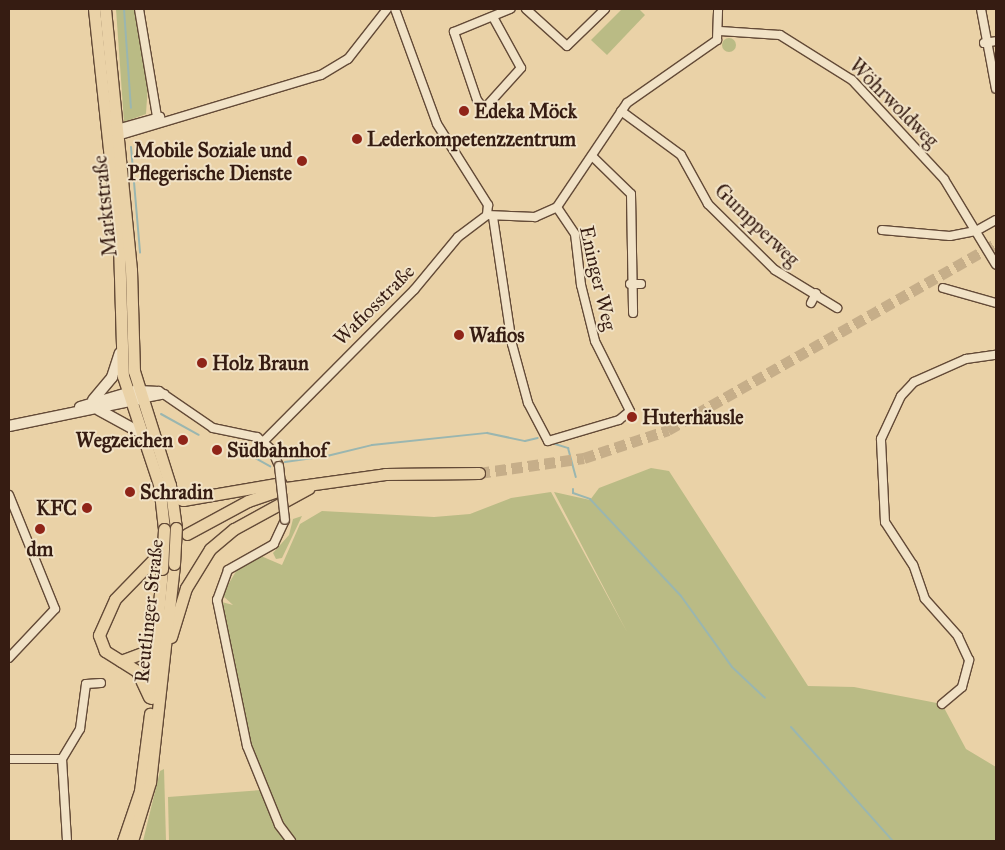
<!DOCTYPE html>
<html>
<head>
<meta charset="utf-8">
<style>
  body { margin:0 }
  #map { position:relative; width:1005px; height:850px; overflow:hidden; background:#ead2a7; font-family:"IM FELL Great Primer",serif }
  div>[style] { position:absolute }
  [style*='--x'] { left:calc(var(--x)*1px); top:calc(var(--y)*1px); width:calc(var(--w)*1px); rotate:calc(var(--a)*1deg) }
  .green>* { inset:0; background:#babb85 }
  .round { border-radius:50% }
  .stream>* { height:2px; margin:-1px; padding:0 1px; transform-origin:1px; border-radius:1px; background:#9ab6b0 }
  .primary-tunnel>* { height:11px; margin-top:-5.5px; transform-origin:0; background:repeating-linear-gradient(90deg,#c6ae89 0 11px,transparent 0 16.5px) }
  .roads { filter:drop-shadow(1px 0 #634a37) drop-shadow(-1px 0 #634a37) drop-shadow(0 1px #634a37) drop-shadow(0 -1px #634a37) }
  .street>* { height:8px; margin:-4px; padding:0 4px; transform-origin:4px; border-radius:4px; background:#f1e2c6 }
  .secondary>* { height:10px; margin:-5px; padding:0 5px; transform-origin:5px; border-radius:5px; background:#f1e2c6 }
  .primary>* { height:11px; margin:-5.5px; padding:0 5.5px; transform-origin:5.5px; border-radius:5.5px; background:#ead2a7 }
  .bridges { filter:drop-shadow(1px 0 #634a37) drop-shadow(-1px 0 #634a37) drop-shadow(0 1px #634a37) drop-shadow(0 -1px #634a37) }
  .street-bridge>* { height:8px; margin:-4px; padding:0 4px; transform-origin:4px; border-radius:4px; background:#f1e2c6 }
  .primary-bridge>* { height:11px; margin:-5.5px; padding:0 5.5px; transform-origin:5.5px; border-radius:5.5px; background:#ead2a7 }
  .dots>* { width:14px; height:14px; translate:-50% -50%; box-sizing:border-box; border:2px solid #f1e2c6; border-radius:50% }
  span { translate:-50% -50%; white-space:nowrap; text-align:center; line-height:1.15; -webkit-text-stroke:4px #f1e2c6; paint-order:stroke }
  .street-label { font-size:20px; color:#361c12 }
  .poi-label { font-size:20px; color:#361c12; font-weight:700 }
  .left { translate:0 -50%; text-align:left }
  .right { translate:-100% -50%; text-align:right }
  .frame { position:absolute; inset:0; border:10px solid #361c12; pointer-events:none }
</style>
</head>
<body>
<div id="map">
  <div class="green">
    <div style="clip-path:polygon(116px 9px,139px 9px,149px 68px,146px 114px,124px 122px)"></div>
    <div style="clip-path:polygon(622px 9px,639px 9px,645px 15px,607px 55px,591px 40px)"></div>
    <div class="round" style="left:722px;top:38px;width:14px;height:14px"></div>
    <div style="clip-path:polygon(651px 468px,669px 471px,808px 686px,854px 687px,942px 704px,966px 749px,996px 767px,996px 841px,292px 841px,279px 824px,248px 746px,218px 601px,233px 605px,222px 595px,238px 568px,261px 556px,282px 565px,300px 524px,322px 511px,434px 517px,470px 514px,511px 498px,551px 492px,627px 632px,554px 492px,590px 500px,599px 488px)"></div>
    <div style="clip-path:polygon(302px 516px,282px 558px,276px 559px,273px 553px,289px 535px,293px 519px)"></div>
    <div style="clip-path:polygon(164px 769px,166px 841px,143px 841px,160px 771px)"></div>
    <div style="clip-path:polygon(262px 790px,290px 841px,169px 841px,168px 797px)"></div>
  </div>
  <div class="stream">
    <div style="--x:124;--y:9;--w:99;--a:86"></div>
    <div style="--x:131;--y:147;--w:106;--a:85.1"></div>
    <div style="--x:161;--y:414;--w:43;--a:28.9"></div>
    <div style="--x:555;--y:444;--w:14;--a:17"></div>
    <div style="--x:568;--y:448;--w:30;--a:75"></div>
    <div style="--x:237;--y:448;--w:38;--a:29"></div>
    <div style="--x:327;--y:456;--w:46;--a:-13.7"></div>
    <div style="--x:372;--y:445;--w:116;--a:-6"></div>
    <div style="--x:487;--y:433;--w:39;--a:12"></div>
    <div style="--x:525;--y:441;--w:13;--a:-13"></div>
    <div style="--x:285;--y:462;--w:35;--a:-8"></div>
    <div style="--x:573;--y:489;--w:4;--a:90"></div>
    <div style="--x:573;--y:493;--w:18;--a:19"></div>
    <div style="--x:590;--y:499;--w:133;--a:46.8"></div>
    <div style="--x:681;--y:596;--w:87;--a:54.3"></div>
    <div style="--x:732;--y:667;--w:45;--a:43.2"></div>
    <div style="--x:791;--y:727;--w:153;--a:48.2"></div>
  </div>
  <div class="primary-tunnel">
    <div style="--x:479;--y:473;--w:106;--a:-8.1"></div>
    <div style="--x:584;--y:458;--w:89;--a:-18.4"></div>
    <div style="--x:668;--y:430;--w:377;--a:-29.6"></div>
  </div>
  <div class="roads">
    <div class="street">
      <div style="--x:139;--y:9;--w:109;--a:80.5"></div>
      <div style="--x:395;--y:9;--w:122;--a:69.9"></div>
      <div style="--x:437;--y:124;--w:96;--a:57.8"></div>
      <div style="--x:488;--y:205;--w:10;--a:96"></div>
      <div style="--x:526;--y:9;--w:55;--a:42.1"></div>
      <div style="--x:567;--y:46;--w:53;--a:-44.2"></div>
      <div style="--x:981;--y:9;--w:81;--a:79.4"></div>
      <div style="--x:493;--y:17;--w:58;--a:61.2"></div>
      <div style="--x:521;--y:68;--w:55;--a:132.1"></div>
      <div style="--x:484;--y:109;--w:11;--a:-128"></div>
      <div style="--x:477;--y:100;--w:72;--a:-108.7"></div>
      <div style="--x:454;--y:32;--w:61;--a:-22.3"></div>
      <div style="--x:720;--y:31;--w:60;--a:3.8"></div>
      <div style="--x:780;--y:35;--w:85;--a:32"></div>
      <div style="--x:852;--y:80;--w:135;--a:47.1"></div>
      <div style="--x:944;--y:179;--w:100;--a:58.8"></div>
      <div style="--x:984;--y:43;--w:12;--a:-9"></div>
      <div style="--x:621;--y:111;--w:74;--a:36.3"></div>
      <div style="--x:681;--y:155;--w:56;--a:61.1"></div>
      <div style="--x:708;--y:204;--w:94;--a:44.6"></div>
      <div style="--x:775;--y:270;--w:73;--a:31.5"></div>
      <div style="--x:113;--y:130;--w:49;--a:-15.5"></div>
      <div style="--x:114;--y:137;--w:216;--a:-16.7"></div>
      <div style="--x:321;--y:75;--w:31;--a:-31"></div>
      <div style="--x:348;--y:59;--w:63;--a:-52"></div>
      <div style="--x:592;--y:156;--w:54;--a:44.3"></div>
      <div style="--x:631;--y:194;--w:119;--a:89"></div>
      <div style="--x:487;--y:215;--w:48;--a:2.4"></div>
      <div style="--x:535;--y:217;--w:24;--a:-24"></div>
      <div style="--x:557;--y:207;--w:125;--a:-56.1"></div>
      <div style="--x:627;--y:103;--w:110;--a:-35"></div>
      <div style="--x:717;--y:40;--w:31;--a:-88"></div>
      <div style="--x:493;--y:217;--w:128;--a:81.5"></div>
      <div style="--x:512;--y:344;--w:61;--a:74.8"></div>
      <div style="--x:528;--y:403;--w:43;--a:62.2"></div>
      <div style="--x:548;--y:441;--w:74;--a:-16.5"></div>
      <div style="--x:619;--y:420;--w:14;--a:-39"></div>
      <div style="--x:630;--y:411;--w:78;--a:-116.6"></div>
      <div style="--x:595;--y:341;--w:58;--a:-104"></div>
      <div style="--x:581;--y:285;--w:51;--a:-96.7"></div>
      <div style="--x:575;--y:234;--w:32;--a:-124"></div>
      <div style="--x:882;--y:230;--w:68;--a:5"></div>
      <div style="--x:950;--y:236;--w:26;--a:-11"></div>
      <div style="--x:976;--y:231;--w:23;--a:-29"></div>
      <div style="--x:630;--y:284;--w:11;--a:0"></div>
      <div style="--x:943;--y:288;--w:55;--a:15.8"></div>
      <div style="--x:811;--y:303;--w:11;--a:-63"></div>
      <div style="--x:138;--y:390;--w:21;--a:3"></div>
      <div style="--x:159;--y:391;--w:65;--a:34.4"></div>
      <div style="--x:213;--y:428;--w:45;--a:11.6"></div>
      <div style="--x:257;--y:437;--w:20;--a:41"></div>
      <div style="--x:272;--y:450;--w:17;--a:66"></div>
      <div style="--x:140;--y:399;--w:25;--a:-11"></div>
      <div style="--x:264;--y:441;--w:213;--a:-45.2"></div>
      <div style="--x:414;--y:290;--w:69;--a:-50.3"></div>
      <div style="--x:458;--y:237;--w:36;--a:-37"></div>
      <div style="--x:9;--y:495;--w:123;--a:68"></div>
      <div style="--x:55;--y:609;--w:67;--a:133.2"></div>
      <div style="--x:285;--y:520;--w:26;--a:115"></div>
      <div style="--x:274;--y:544;--w:53;--a:150.5"></div>
      <div style="--x:228;--y:570;--w:32;--a:110"></div>
      <div style="--x:217;--y:600;--w:149;--a:78.4"></div>
      <div style="--x:247;--y:746;--w:85;--a:67.9"></div>
      <div style="--x:279;--y:825;--w:20;--a:53"></div>
      <div style="--x:942;--y:704;--w:26;--a:-40"></div>
      <div style="--x:962;--y:687;--w:28;--a:-75"></div>
      <div style="--x:969;--y:660;--w:26;--a:-115"></div>
      <div style="--x:958;--y:636;--w:50;--a:-131.7"></div>
      <div style="--x:925;--y:599;--w:36;--a:-109"></div>
      <div style="--x:913;--y:565;--w:51;--a:-123.1"></div>
      <div style="--x:885;--y:522;--w:83;--a:-92.8"></div>
      <div style="--x:881;--y:439;--w:47;--a:-65.1"></div>
      <div style="--x:901;--y:396;--w:19;--a:-47"></div>
      <div style="--x:914;--y:382;--w:57;--a:-23.9"></div>
      <div style="--x:966;--y:359;--w:30;--a:-8"></div>
      <div style="--x:9;--y:759;--w:53;--a:0"></div>
      <div style="--x:62;--y:759;--w:82;--a:86.5"></div>
      <div style="--x:62;--y:759;--w:35;--a:-59"></div>
      <div style="--x:80;--y:729;--w:45;--a:-82.4"></div>
      <div style="--x:86;--y:684;--w:15;--a:-4"></div>
    </div>
    <div class="secondary">
      <div style="--x:93;--y:400;--w:30;--a:-50"></div>
      <div style="--x:112;--y:377;--w:25;--a:-72"></div>
      <div style="--x:80;--y:407;--w:60;--a:-16.3"></div>
      <div style="--x:99;--y:410;--w:46;--a:28.8"></div>
      <div style="--x:9;--y:426;--w:133;--a:-11.7"></div>
    </div>
    <div class="primary">
      <div style="--x:94;--y:9;--w:236;--a:83.9"></div>
      <div style="--x:119;--y:244;--w:132;--a:88.3"></div>
      <div style="--x:123;--y:376;--w:114;--a:71.6"></div>
      <div style="--x:159;--y:484;--w:45;--a:83.7"></div>
      <div style="--x:105;--y:9;--w:262;--a:84.3"></div>
      <div style="--x:131;--y:270;--w:101;--a:88.3"></div>
      <div style="--x:134;--y:371;--w:120;--a:72.5"></div>
      <div style="--x:170;--y:485;--w:43;--a:82.1"></div>
      <div style="--x:172;--y:496;--w:12;--a:20"></div>
      <div style="--x:183;--y:500;--w:99;--a:-9.8"></div>
      <div style="--x:187;--y:534;--w:69;--a:-28.4"></div>
      <div style="--x:248;--y:501;--w:40;--a:-18.9"></div>
      <div style="--x:286;--y:488;--w:100;--a:-8"></div>
      <div style="--x:385;--y:474;--w:94;--a:-0.6"></div>
      <div style="--x:171;--y:637;--w:51;--a:-73"></div>
      <div style="--x:186;--y:588;--w:46;--a:-58.4"></div>
      <div style="--x:210;--y:549;--w:31;--a:-40"></div>
      <div style="--x:234;--y:529;--w:85;--a:-28.7"></div>
      <div style="--x:121;--y:661;--w:25;--a:-21"></div>
      <div style="--x:144;--y:652;--w:18;--a:-56"></div>
      <div style="--x:149;--y:697;--w:29;--a:-115"></div>
      <div style="--x:137;--y:671;--w:38;--a:-148"></div>
      <div style="--x:105;--y:651;--w:17;--a:-111"></div>
      <div style="--x:99;--y:635;--w:39;--a:-66"></div>
      <div style="--x:115;--y:599;--w:57;--a:-45.7"></div>
      <div style="--x:151;--y:698;--w:129;--a:-85.1"></div>
      <div style="--x:123;--y:841;--w:53;--a:-71.2"></div>
      <div style="--x:140;--y:791;--w:78;--a:-82.6"></div>
      <div style="--x:132;--y:841;--w:62;--a:-73"></div>
      <div style="--x:150;--y:782;--w:219;--a:-83.7"></div>
    </div>
  </div>
  <div class="bridges">
    <div class="street-bridge">
      <div style="--x:279;--y:466;--w:54;--a:83.7"></div>
    </div>
    <div class="primary-bridge">
      <div style="--x:174;--y:564;--w:36;--a:-87"></div>
      <div style="--x:162;--y:569;--w:40;--a:-87.1"></div>
    </div>
  </div>
  <div class="dots">
    <div style="left:464px;top:111px;background:#8f2418"></div>
    <div style="left:357px;top:139px;background:#8f2418"></div>
    <div style="left:302px;top:161px;background:#8f2418"></div>
    <div style="left:459px;top:335px;background:#8f2418"></div>
    <div style="left:202px;top:363px;background:#8f2418"></div>
    <div style="left:632px;top:417px;background:#8f2418"></div>
    <div style="left:183px;top:440px;background:#8f2418"></div>
    <div style="left:217px;top:450px;background:#8f2418"></div>
    <div style="left:130px;top:492px;background:#8f2418"></div>
    <div style="left:87px;top:508px;background:#8f2418"></div>
    <div style="left:40px;top:529px;background:#8f2418"></div>
  </div>
  <div class="street-label">
    <span style="left:894px;top:103px;rotate:45deg">Wöhrwoldweg</span>
    <span style="left:105px;top:206px;rotate:-96deg">Marktstraße</span>
    <span style="left:757px;top:225px;rotate:44deg">Gumpperweg</span>
    <span style="left:598px;top:278px;rotate:77deg">Eninger Weg</span>
    <span style="left:374px;top:305px;rotate:-45deg">Wafiosstraße</span>
    <span style="left:149px;top:611px;rotate:-84deg">Reutlinger Straße</span>
  </div>
  <div class="poi-label">
    <span class="left" style="left:474px;top:111px">Edeka Möck</span>
    <span class="left" style="left:367px;top:139px">Lederkompetenzzentrum</span>
    <span class="right" style="left:292px;top:162px">Mobile Soziale und<br>Pflegerische Dienste</span>
    <span class="left" style="left:469px;top:335px">Wafios</span>
    <span class="left" style="left:212px;top:363px">Holz Braun</span>
    <span class="left" style="left:642px;top:417px">Huterhäusle</span>
    <span class="right" style="left:173px;top:440px">Wegzeichen</span>
    <span class="left" style="left:227px;top:450px">Südbahnhof</span>
    <span class="left" style="left:140px;top:492px">Schradin</span>
    <span class="right" style="left:77px;top:508px">KFC</span>
    <span style="left:40px;top:549px">dm</span>
  </div>
  <div class="frame"></div>
</div>
</body>
</html>
